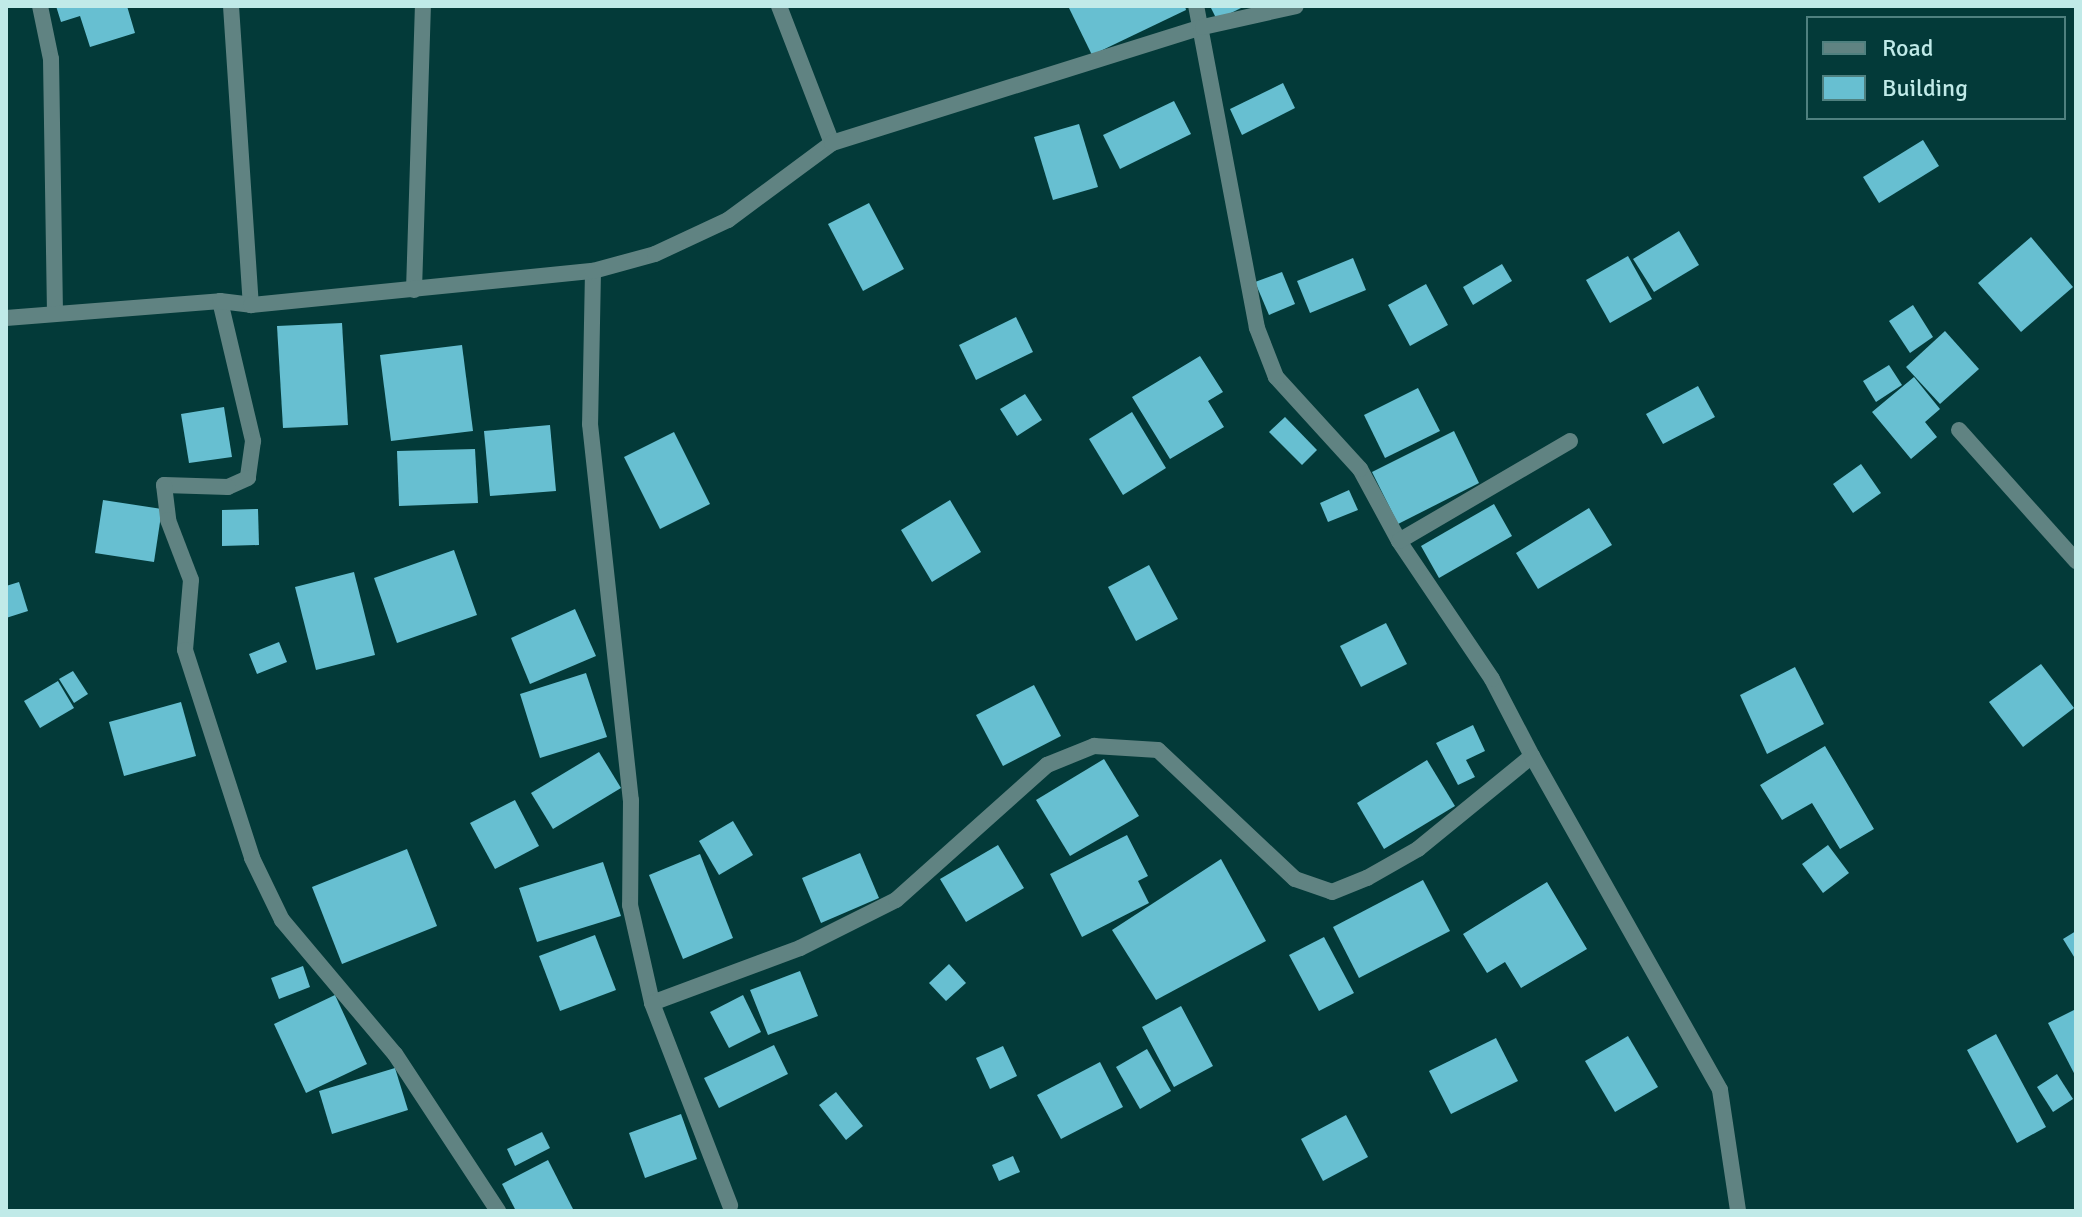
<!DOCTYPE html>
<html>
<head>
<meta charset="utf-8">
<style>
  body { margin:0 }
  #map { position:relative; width:2082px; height:1217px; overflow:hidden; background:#033a39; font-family:Signika,sans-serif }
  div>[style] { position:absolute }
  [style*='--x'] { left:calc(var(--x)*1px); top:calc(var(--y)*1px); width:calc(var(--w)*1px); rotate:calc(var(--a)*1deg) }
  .building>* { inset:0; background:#67bfd1 }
  .minor>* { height:16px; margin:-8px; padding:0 8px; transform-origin:8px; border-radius:8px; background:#608382 }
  span { translate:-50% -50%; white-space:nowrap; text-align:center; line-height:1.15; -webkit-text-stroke:8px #033a39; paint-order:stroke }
  .frame { position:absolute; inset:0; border:8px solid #c0eae8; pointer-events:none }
  .legend { position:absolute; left:1806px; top:16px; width:260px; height:104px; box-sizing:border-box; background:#033a39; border:2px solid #4f807f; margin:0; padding:10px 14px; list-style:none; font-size:24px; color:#c0eae8 }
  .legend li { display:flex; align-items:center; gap:16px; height:40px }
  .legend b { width:40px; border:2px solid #4f807f }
</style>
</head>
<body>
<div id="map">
  <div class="building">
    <div style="clip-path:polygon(56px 6px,127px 6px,135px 33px,90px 47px,80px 16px,61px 22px)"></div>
    <div style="clip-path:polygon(1068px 6px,1185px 6px,1186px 10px,1092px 55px)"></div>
    <div style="clip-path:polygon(1210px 6px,1245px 6px,1217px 20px)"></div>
    <div style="clip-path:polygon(1283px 83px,1295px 108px,1242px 135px,1230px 109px)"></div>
    <div style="clip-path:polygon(1174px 101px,1191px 134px,1120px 169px,1103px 135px)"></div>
    <div style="clip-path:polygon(1079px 124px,1098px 187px,1053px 200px,1034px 137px)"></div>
    <div style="clip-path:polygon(1923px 140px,1939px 166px,1879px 203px,1863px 177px)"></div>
    <div style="clip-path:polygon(869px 203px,904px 269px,863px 291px,828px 224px)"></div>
    <div style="clip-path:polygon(1679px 231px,1699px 265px,1654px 292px,1633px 259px)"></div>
    <div style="clip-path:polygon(2031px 237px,2073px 287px,2021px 332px,1978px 283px)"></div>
    <div style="clip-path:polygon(1628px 256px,1652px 299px,1610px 323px,1586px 280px)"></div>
    <div style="clip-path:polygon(1353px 258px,1366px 290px,1310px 313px,1297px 281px)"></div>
    <div style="clip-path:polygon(1502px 264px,1512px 281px,1473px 305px,1463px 287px)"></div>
    <div style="clip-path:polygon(1282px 272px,1295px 304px,1269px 315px,1255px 282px)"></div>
    <div style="clip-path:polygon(1426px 284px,1448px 325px,1410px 346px,1388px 305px)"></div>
    <div style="clip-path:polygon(1913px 305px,1933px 337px,1910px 353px,1889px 321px)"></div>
    <div style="clip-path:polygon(1016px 317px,1033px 352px,976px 380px,959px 345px)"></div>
    <div style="clip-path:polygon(342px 323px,348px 425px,283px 428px,277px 326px)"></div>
    <div style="clip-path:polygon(1945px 331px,1979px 369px,1940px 404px,1906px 367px)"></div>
    <div style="clip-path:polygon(462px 345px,473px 431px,391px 441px,380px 355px)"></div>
    <div style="clip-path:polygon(1200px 356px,1223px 392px,1208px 401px,1224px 427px,1170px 459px,1132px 397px)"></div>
    <div style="clip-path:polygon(1889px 365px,1902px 385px,1876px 402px,1863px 381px)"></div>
    <div style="clip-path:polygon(1914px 377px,1940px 409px,1925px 422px,1937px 437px,1911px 459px,1872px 412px)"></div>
    <div style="clip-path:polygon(1698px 386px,1715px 417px,1663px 444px,1646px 414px)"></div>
    <div style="clip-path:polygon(1418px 388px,1440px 431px,1385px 458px,1364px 415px)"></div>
    <div style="clip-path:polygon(1025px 394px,1042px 420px,1017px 436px,1000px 409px)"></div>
    <div style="clip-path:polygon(224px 407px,232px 457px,189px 463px,181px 414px)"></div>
    <div style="clip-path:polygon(1132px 412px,1166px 468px,1123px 495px,1089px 439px)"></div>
    <div style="clip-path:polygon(1285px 417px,1317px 450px,1302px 465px,1269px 432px)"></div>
    <div style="clip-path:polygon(550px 425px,556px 491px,490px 496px,484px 431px)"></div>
    <div style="clip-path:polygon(1454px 431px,1479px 483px,1398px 524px,1372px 472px)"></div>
    <div style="clip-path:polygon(674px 432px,710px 504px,660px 529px,624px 457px)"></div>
    <div style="clip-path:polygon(475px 449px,478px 503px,399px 506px,397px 451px)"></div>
    <div style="clip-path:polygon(1861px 464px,1881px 493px,1853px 513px,1833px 484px)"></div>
    <div style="clip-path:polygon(1349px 490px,1358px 510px,1328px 522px,1320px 503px)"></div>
    <div style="clip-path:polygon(103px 500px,162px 509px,154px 562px,95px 553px)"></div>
    <div style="clip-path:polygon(950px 500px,981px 552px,932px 582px,901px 530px)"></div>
    <div style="clip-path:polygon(1494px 504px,1512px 536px,1439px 578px,1421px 546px)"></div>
    <div style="clip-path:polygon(1589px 508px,1612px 545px,1538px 589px,1516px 553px)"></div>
    <div style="clip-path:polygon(258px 509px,259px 545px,222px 546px,222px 510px)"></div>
    <div style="clip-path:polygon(454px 550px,477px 615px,397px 643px,374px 578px)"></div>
    <div style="clip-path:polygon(1149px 565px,1178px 619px,1136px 641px,1108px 587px)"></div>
    <div style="clip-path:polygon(354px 572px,375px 655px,316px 670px,295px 587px)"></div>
    <div style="clip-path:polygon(19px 582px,28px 611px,6px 618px,6px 586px)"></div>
    <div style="clip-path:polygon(575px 609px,596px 656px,530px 684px,511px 638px)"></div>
    <div style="clip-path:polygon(1386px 623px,1407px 664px,1361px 687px,1340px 646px)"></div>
    <div style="clip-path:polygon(279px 642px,287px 662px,257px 674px,249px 654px)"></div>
    <div style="clip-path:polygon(2041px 664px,2074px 708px,2023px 747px,1989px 702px)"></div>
    <div style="clip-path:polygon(1795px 667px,1824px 724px,1767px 754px,1740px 695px)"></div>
    <div style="clip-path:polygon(73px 671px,88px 694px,74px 703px,59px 679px)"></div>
    <div style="clip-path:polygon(586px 673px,607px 737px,540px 758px,520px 694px)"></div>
    <div style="clip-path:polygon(58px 681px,74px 708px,40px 728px,24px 701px)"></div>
    <div style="clip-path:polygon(1034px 685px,1061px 736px,1003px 766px,976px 715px)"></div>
    <div style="clip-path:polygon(181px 702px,196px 756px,124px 776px,109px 722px)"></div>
    <div style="clip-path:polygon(1473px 725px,1485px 751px,1466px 760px,1475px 777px,1458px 785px,1436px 743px)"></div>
    <div style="clip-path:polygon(1825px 746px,1874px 829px,1840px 849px,1812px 803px,1782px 820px,1760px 785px)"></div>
    <div style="clip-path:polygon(599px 752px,621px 788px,553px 829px,531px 793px)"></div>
    <div style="clip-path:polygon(1104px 759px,1139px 816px,1070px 856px,1036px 800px)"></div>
    <div style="clip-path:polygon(1427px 760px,1455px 806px,1384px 849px,1357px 803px)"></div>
    <div style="clip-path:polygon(515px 800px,539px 846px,495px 869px,470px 823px)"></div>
    <div style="clip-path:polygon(733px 821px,753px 855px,719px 875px,699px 841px)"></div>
    <div style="clip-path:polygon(1127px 835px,1148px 876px,1138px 881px,1149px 903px,1082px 937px,1050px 874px)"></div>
    <div style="clip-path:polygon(998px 845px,1024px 888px,966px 922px,940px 879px)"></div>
    <div style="clip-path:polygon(1828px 845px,1849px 873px,1823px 893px,1802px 864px)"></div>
    <div style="clip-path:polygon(407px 849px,437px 926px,342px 964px,312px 887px)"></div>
    <div style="clip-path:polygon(860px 853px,879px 898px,821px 923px,802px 878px)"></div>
    <div style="clip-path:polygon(700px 854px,733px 938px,683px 959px,649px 875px)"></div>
    <div style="clip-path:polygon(1221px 859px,1266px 941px,1156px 1000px,1112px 930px)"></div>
    <div style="clip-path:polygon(603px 862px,621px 916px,537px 942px,519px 888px)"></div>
    <div style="clip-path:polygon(1423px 880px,1450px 931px,1359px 978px,1333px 927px)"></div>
    <div style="clip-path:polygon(1547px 882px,1587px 949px,1521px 988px,1505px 962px,1487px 973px,1463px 934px)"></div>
    <div style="clip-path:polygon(2076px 931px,2076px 960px,2063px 939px)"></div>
    <div style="clip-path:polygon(595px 935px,616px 990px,560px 1011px,539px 956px)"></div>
    <div style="clip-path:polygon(1324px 937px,1354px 993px,1319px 1011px,1289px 955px)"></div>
    <div style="clip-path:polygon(949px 964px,966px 983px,946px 1001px,929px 983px)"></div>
    <div style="clip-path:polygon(303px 966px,310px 987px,279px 999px,271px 978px)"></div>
    <div style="clip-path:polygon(800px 971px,818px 1016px,768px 1035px,750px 990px)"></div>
    <div style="clip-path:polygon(335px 995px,367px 1064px,306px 1093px,274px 1024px)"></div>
    <div style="clip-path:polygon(743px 995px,761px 1032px,729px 1048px,710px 1012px)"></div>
    <div style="clip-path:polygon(1181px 1006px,1213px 1066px,1174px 1087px,1142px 1027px)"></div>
    <div style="clip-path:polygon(2076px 1009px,2076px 1077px,2048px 1023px)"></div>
    <div style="clip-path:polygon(1996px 1034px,2046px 1127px,2017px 1143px,1967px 1050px)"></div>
    <div style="clip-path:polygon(1628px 1036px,1658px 1087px,1615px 1112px,1585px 1061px)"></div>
    <div style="clip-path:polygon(1496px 1038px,1518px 1081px,1451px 1114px,1429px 1071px)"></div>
    <div style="clip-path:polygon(774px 1045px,788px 1074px,719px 1108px,704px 1078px)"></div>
    <div style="clip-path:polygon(1003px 1046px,1017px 1076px,990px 1089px,976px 1058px)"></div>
    <div style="clip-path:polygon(1147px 1049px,1171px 1091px,1140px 1109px,1116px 1067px)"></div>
    <div style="clip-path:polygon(1100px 1062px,1123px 1107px,1061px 1139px,1037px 1095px)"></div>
    <div style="clip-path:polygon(395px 1068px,408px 1110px,332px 1134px,319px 1091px)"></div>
    <div style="clip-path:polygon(2057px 1074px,2073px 1099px,2053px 1112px,2037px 1087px)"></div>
    <div style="clip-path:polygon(836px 1092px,863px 1126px,846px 1140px,819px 1105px)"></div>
    <div style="clip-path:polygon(681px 1114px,697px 1159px,645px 1178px,629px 1133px)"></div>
    <div style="clip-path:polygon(1346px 1115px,1368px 1157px,1323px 1181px,1301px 1139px)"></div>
    <div style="clip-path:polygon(542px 1132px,550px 1148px,515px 1166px,507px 1149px)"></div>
    <div style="clip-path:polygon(1013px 1156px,1020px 1172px,999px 1181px,992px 1165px)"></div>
    <div style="clip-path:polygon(548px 1160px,574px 1211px,516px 1211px,502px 1184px)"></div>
  </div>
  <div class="minor">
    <div style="--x:40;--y:6;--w:54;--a:78.3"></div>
    <div style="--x:51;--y:59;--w:254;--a:89.1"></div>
    <div style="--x:231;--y:6;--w:300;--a:86.2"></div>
    <div style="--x:779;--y:6;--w:147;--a:68.9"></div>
    <div style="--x:593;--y:271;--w:153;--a:91.1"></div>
    <div style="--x:590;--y:424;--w:378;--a:83.8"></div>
    <div style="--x:631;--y:800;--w:105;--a:90.5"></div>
    <div style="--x:630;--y:905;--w:100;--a:77.3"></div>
    <div style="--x:652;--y:1003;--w:158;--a:-20.4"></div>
    <div style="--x:800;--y:948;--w:107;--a:-26.6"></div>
    <div style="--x:896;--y:900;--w:203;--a:-41.8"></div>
    <div style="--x:1047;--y:765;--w:51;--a:-22"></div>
    <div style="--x:1094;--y:746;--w:64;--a:3.6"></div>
    <div style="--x:1158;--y:750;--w:188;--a:43.3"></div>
    <div style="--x:1295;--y:879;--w:39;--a:19"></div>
    <div style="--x:1332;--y:892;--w:38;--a:-22"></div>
    <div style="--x:1367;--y:878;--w:59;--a:-29.6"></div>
    <div style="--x:1418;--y:849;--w:147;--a:-39.2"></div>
    <div style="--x:1532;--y:756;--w:87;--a:-117.5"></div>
    <div style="--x:1492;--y:679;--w:166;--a:-124"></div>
    <div style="--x:1399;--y:541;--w:82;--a:-118.4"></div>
    <div style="--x:1360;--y:469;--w:125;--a:-132.4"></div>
    <div style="--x:1276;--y:377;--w:53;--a:-111.2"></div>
    <div style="--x:1257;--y:328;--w:328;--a:-100.7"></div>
    <div style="--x:414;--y:290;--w:284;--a:-88.2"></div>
    <div style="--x:220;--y:301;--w:144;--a:76.7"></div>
    <div style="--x:253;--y:441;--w:37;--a:98"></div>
    <div style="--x:248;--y:478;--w:22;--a:156"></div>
    <div style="--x:228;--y:487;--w:64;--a:-178.2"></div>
    <div style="--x:164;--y:485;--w:35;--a:83"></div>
    <div style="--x:168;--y:520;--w:64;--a:69"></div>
    <div style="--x:191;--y:580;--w:70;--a:94.9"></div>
    <div style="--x:185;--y:650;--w:219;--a:72.1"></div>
    <div style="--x:252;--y:858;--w:69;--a:64.2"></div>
    <div style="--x:282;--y:920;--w:175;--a:49.9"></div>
    <div style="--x:395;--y:1054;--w:188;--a:56.7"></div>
    <div style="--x:6;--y:318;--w:215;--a:-4.5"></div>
    <div style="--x:220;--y:301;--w:31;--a:7"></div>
    <div style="--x:251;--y:305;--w:344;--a:-5.7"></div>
    <div style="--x:593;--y:271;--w:64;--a:-15.3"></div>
    <div style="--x:655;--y:254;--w:81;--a:-25"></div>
    <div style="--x:728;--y:220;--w:129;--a:-36.5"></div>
    <div style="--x:832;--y:143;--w:389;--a:-17.4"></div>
    <div style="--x:1203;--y:27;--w:95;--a:-12.7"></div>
    <div style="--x:1959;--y:430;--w:176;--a:48.2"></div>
    <div style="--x:1399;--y:541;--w:198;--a:-30.3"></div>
    <div style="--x:1532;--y:756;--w:383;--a:60.6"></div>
    <div style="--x:1720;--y:1090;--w:122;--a:81.5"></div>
    <div style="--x:652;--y:1003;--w:217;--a:68.9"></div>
  </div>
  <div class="frame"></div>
  <ul class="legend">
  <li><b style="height:10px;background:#608382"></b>Road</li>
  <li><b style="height:22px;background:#67bfd1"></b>Building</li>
  </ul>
</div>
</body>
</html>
